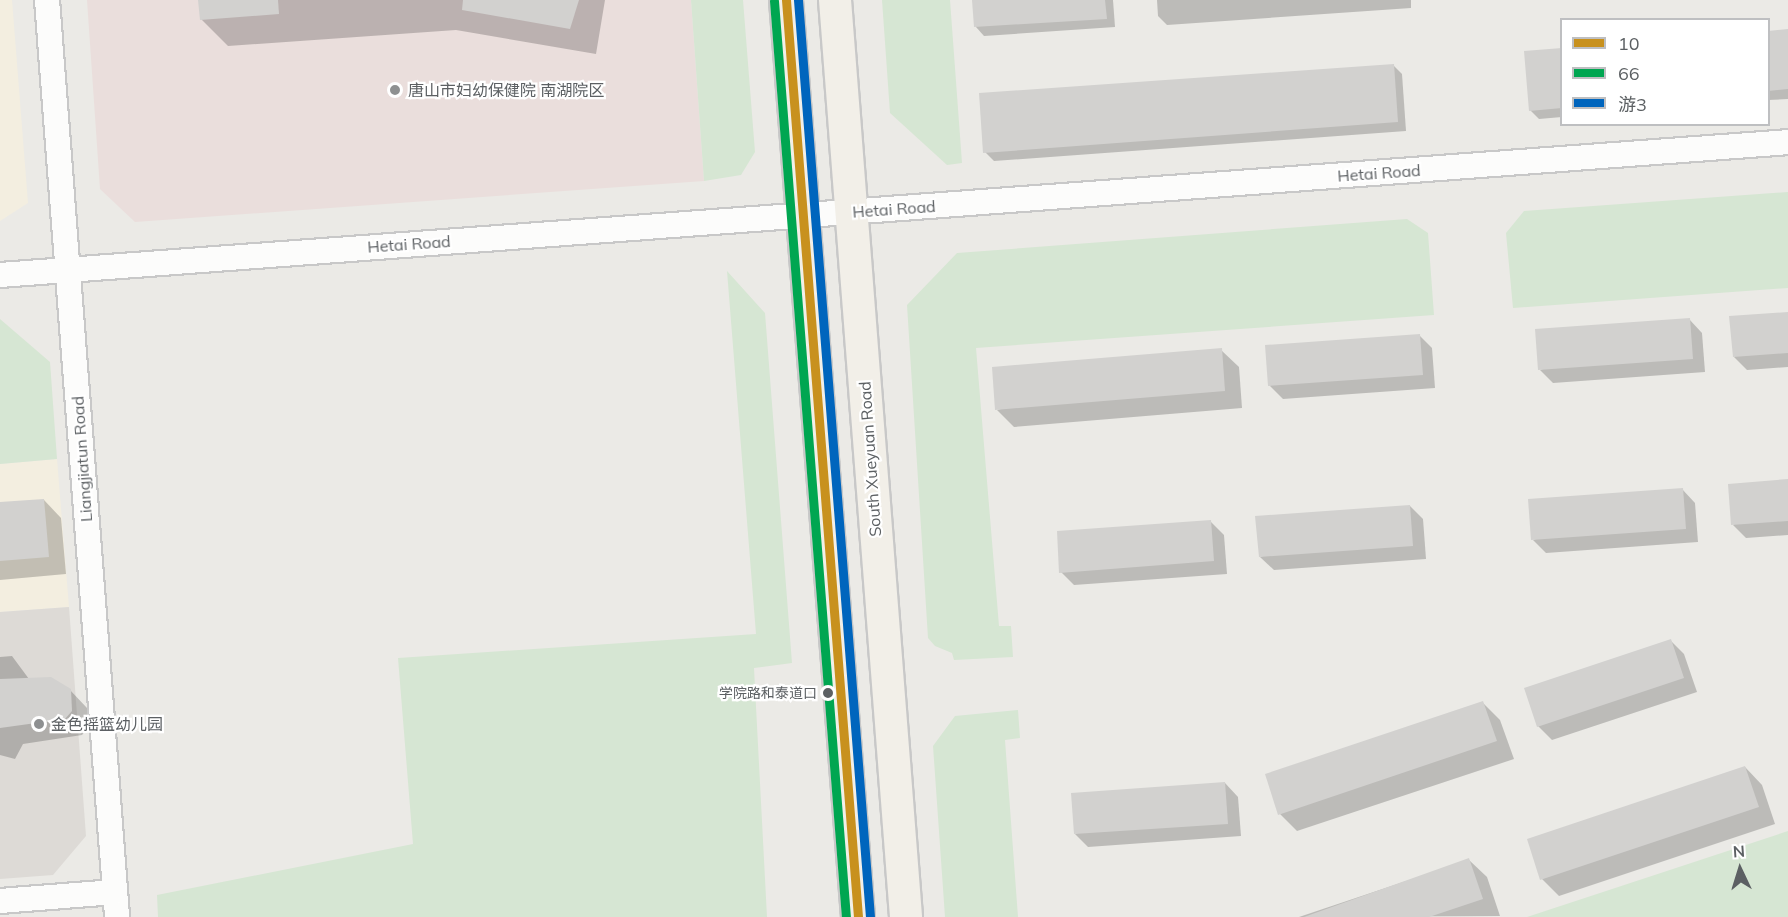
<!DOCTYPE html>
<html>
<head>
<meta charset="utf-8">
<style>
  body { margin:0 }
  #map { position:relative; width:1788px; height:917px; overflow:hidden; background:#ebeae6; font-family:Mulish,"Noto Sans SC",sans-serif }
  div>[style] { position:absolute }
  [style*='--x'] { left:calc(var(--x)*1px); top:calc(var(--y)*1px); width:calc(var(--w)*1px); rotate:calc(var(--a)*1deg) }
  .commercial>* { inset:0; background:#f3eee0 }
  .education>* { inset:0; background:#dddad6 }
  .medical>* { inset:0; background:#eadedc }
  .green>* { inset:0; background:#d6e6d3 }
  .shadow>* { inset:0; background:#0003 }
  .building>* { inset:0; background:#d2d1cf }
  .roads { filter:drop-shadow(2px 0 #c8c8c8) drop-shadow(-2px 0 #c8c8c8) drop-shadow(0 2px #c8c8c8) drop-shadow(0 -2px #c8c8c8) }
  .minor>* { height:24px; margin:-12px; padding:0 12px; transform-origin:12px; border-radius:12px; background:#fcfcfb }
  .major>* { height:32px; margin:-16px; padding:0 16px; transform-origin:16px; border-radius:16px; background:#f2efe8 }
  .bus-1>* { height:9px; margin:-4.5px; padding:0 4.5px; transform-origin:4.5px; border-radius:4.5px; background:#c8911e }
  .bus-2>* { height:9px; margin:-4.5px; padding:0 4.5px; transform-origin:4.5px; border-radius:4.5px; background:#00a651 }
  .bus-3>* { height:9px; margin:-4.5px; padding:0 4.5px; transform-origin:4.5px; border-radius:4.5px; background:#0065bd }
  .dots>* { width:16px; height:16px; translate:-50% -50%; box-sizing:border-box; border:3px solid #fff; border-radius:50% }
  span { translate:-50% -50%; white-space:nowrap; text-align:center; line-height:1.15; -webkit-text-stroke:4.5px #fff; paint-order:stroke }
  .bus-label { font-size:14px; color:#5c6063 }
  .right { translate:-100% -50%; text-align:right }
  .poi-label { font-size:16px; color:#5c6063 }
  .left { translate:0 -50%; text-align:left }
  .street-label { font-size:16px; color:#5c6063 }
  .legend { position:absolute; left:1560px; top:18px; width:210px; height:108px; box-sizing:border-box; background:#fff; border:2px solid #bebfc1; margin:0; padding:8px 10px; list-style:none; font-size:18px; color:#5c6063 }
  .legend li { display:flex; align-items:center; gap:12px; height:30px }
  .legend b { width:30px; border:2px solid #bebfc1 }
  .north { position:absolute; left:1710px; top:839px; width:60px; height:60px; -webkit-text-stroke:4px #fff; paint-order:stroke; rotate:356deg; font-size:16px; font-weight:700; line-height:24px; text-align:center; color:#5c6063 }
  .north::after { content:''; display:block; margin:auto; width:21px; height:27px; background:#5c6063; clip-path:polygon(50% 0,100% 100%,50% 72%,0 100%) }
</style>
</head>
<body>
<div id="map">
  <div class="commercial">
    <div style="clip-path:polygon(0 0,12px 0,28px 203px,0 221px)"></div>
    <div style="clip-path:polygon(57px 459px,69px 607px,0 612px,0 464px)"></div>
  </div>
  <div class="education">
    <div style="clip-path:polygon(69px 607px,86px 836px,53px 875px,0 879px,0 612px)"></div>
  </div>
  <div class="medical">
    <div style="clip-path:polygon(87px 0,691px 0,704px 181px,135px 222px,100px 189px)"></div>
  </div>
  <div class="green">
    <div style="clip-path:polygon(691px 0,743px 0,755px 152px,741px 175px,704px 181px)"></div>
    <div style="clip-path:polygon(882px 0,950px 0,962px 163px,947px 165px,890px 113px)"></div>
    <div style="clip-path:polygon(1788px 192px,1788px 288px,1513px 308px,1506px 233px,1524px 211px)"></div>
    <div style="clip-path:polygon(1407px 219px,1428px 233px,1434px 315px,976px 348px,999px 626px,1011px 626px,1013px 657px,954px 660px,952px 653px,935px 646px,928px 638px,907px 305px,957px 253px)"></div>
    <div style="clip-path:polygon(727px 271px,765px 313px,792px 663px,754px 668px,767px 917px,158px 917px,157px 895px,413px 844px,398px 658px,756px 634px)"></div>
    <div style="clip-path:polygon(0 319px,50px 362px,57px 459px,0 464px)"></div>
    <div style="clip-path:polygon(1018px 710px,1020px 738px,1005px 740px,1018px 917px,945px 917px,933px 746px,955px 716px)"></div>
    <div style="clip-path:polygon(1788px 831px,1788px 917px,1527px 917px)"></div>
  </div>
  <div class="shadow">
    <div style="clip-path:polygon(200px 0,605px 0,596px 54px,456px 30px,228px 46px,201px 19px)"></div>
    <div style="clip-path:polygon(974px 0,1113px 0,1115px 27px,984px 36px,976px 27px)"></div>
    <div style="clip-path:polygon(1157px 0,1411px 0,1411px 8px,1167px 25px,1158px 16px)"></div>
    <div style="clip-path:polygon(1788px 31px,1788px 99px,1768px 100px,1768px 33px)"></div>
    <div style="clip-path:polygon(1562px 49px,1562px 117px,1539px 119px,1530px 110px)"></div>
    <div style="clip-path:polygon(1393px 65px,1402px 74px,1406px 131px,994px 161px,985px 152px)"></div>
    <div style="clip-path:polygon(1788px 313px,1788px 367px,1747px 370px,1734px 357px)"></div>
    <div style="clip-path:polygon(1689px 319px,1702px 333px,1705px 372px,1553px 383px,1540px 370px)"></div>
    <div style="clip-path:polygon(1419px 335px,1432px 348px,1435px 388px,1283px 399px,1269px 385px)"></div>
    <div style="clip-path:polygon(1221px 350px,1239px 367px,1242px 408px,1014px 427px,997px 410px)"></div>
    <div style="clip-path:polygon(1788px 481px,1788px 535px,1746px 538px,1733px 525px)"></div>
    <div style="clip-path:polygon(1682px 489px,1695px 503px,1698px 542px,1546px 553px,1533px 540px)"></div>
    <div style="clip-path:polygon(44px 500px,61px 518px,66px 574px,0 580px,0 504px)"></div>
    <div style="clip-path:polygon(1410px 506px,1423px 519px,1426px 559px,1274px 570px,1260px 557px)"></div>
    <div style="clip-path:polygon(1211px 522px,1224px 535px,1227px 574px,1074px 585px,1061px 572px)"></div>
    <div style="clip-path:polygon(1671px 641px,1684px 654px,1697px 692px,1552px 740px,1538px 726px)"></div>
    <div style="clip-path:polygon(12px 656px,29px 679px,70px 690px,87px 708px,88px 728px,82px 735px,23px 744px,15px 759px,0 755px,0 657px)"></div>
    <div style="clip-path:polygon(1483px 703px,1500px 720px,1514px 759px,1297px 831px,1280px 814px)"></div>
    <div style="clip-path:polygon(1745px 767px,1762px 785px,1775px 824px,1559px 896px,1542px 879px)"></div>
    <div style="clip-path:polygon(1225px 783px,1238px 797px,1241px 836px,1088px 847px,1075px 834px)"></div>
    <div style="clip-path:polygon(1469px 860px,1487px 877px,1500px 916px,1299px 917px)"></div>
  </div>
  <div class="building">
    <div style="clip-path:polygon(198px 0,278px 0,279px 14px,200px 20px)"></div>
    <div style="clip-path:polygon(463px 0,579px 0,570px 29px,462px 10px)"></div>
    <div style="clip-path:polygon(972px 0,1105px 0,1107px 19px,974px 27px)"></div>
    <div style="clip-path:polygon(1788px 29px,1788px 89px,1768px 91px,1768px 31px)"></div>
    <div style="clip-path:polygon(1562px 48px,1562px 108px,1529px 111px,1524px 51px)"></div>
    <div style="clip-path:polygon(1394px 64px,1398px 122px,983px 153px,979px 93px)"></div>
    <div style="clip-path:polygon(1788px 312px,1788px 353px,1733px 357px,1729px 316px)"></div>
    <div style="clip-path:polygon(1690px 318px,1693px 359px,1538px 370px,1535px 329px)"></div>
    <div style="clip-path:polygon(1420px 334px,1423px 375px,1268px 386px,1265px 345px)"></div>
    <div style="clip-path:polygon(1222px 348px,1225px 391px,995px 410px,992px 367px)"></div>
    <div style="clip-path:polygon(1788px 479px,1788px 521px,1731px 525px,1728px 484px)"></div>
    <div style="clip-path:polygon(1683px 488px,1686px 529px,1531px 540px,1528px 499px)"></div>
    <div style="clip-path:polygon(44px 499px,49px 557px,0 561px,0 502px)"></div>
    <div style="clip-path:polygon(1410px 505px,1413px 546px,1259px 557px,1255px 516px)"></div>
    <div style="clip-path:polygon(1211px 520px,1214px 561px,1059px 573px,1057px 531px)"></div>
    <div style="clip-path:polygon(1671px 639px,1684px 678px,1537px 727px,1524px 688px)"></div>
    <div style="clip-path:polygon(51px 677px,71px 689px,72px 711px,65px 719px,0 728px,0 679px)"></div>
    <div style="clip-path:polygon(1483px 701px,1497px 741px,1278px 815px,1265px 774px)"></div>
    <div style="clip-path:polygon(1745px 766px,1759px 807px,1540px 880px,1527px 839px)"></div>
    <div style="clip-path:polygon(1225px 782px,1228px 824px,1074px 834px,1071px 793px)"></div>
    <div style="clip-path:polygon(1469px 858px,1483px 899px,1429px 917px,1304px 917px)"></div>
  </div>
  <div class="roads">
    <div class="minor">
      <div style="--x:47;--y:0;--w:920;--a:85.63"></div>
      <div style="--x:0;--y:275;--w:1793;--a:-4.25"></div>
      <div style="--x:0;--y:901;--w:115;--a:-4.5"></div>
    </div>
    <div class="major">
      <div style="--x:786;--y:0;--w:920;--a:85.51"></div>
      <div style="--x:835;--y:0;--w:920;--a:85.57"></div>
    </div>
  </div>
  <div class="bus-1">
    <div style="--x:786;--y:0;--w:920;--a:85.51"></div>
  </div>
  <div class="bus-2">
    <div style="--x:774;--y:1;--w:919;--a:85.51"></div>
  </div>
  <div class="bus-3">
    <div style="--x:798;--y:0;--w:919;--a:85.51"></div>
  </div>
  <div class="dots">
    <div style="left:395px;top:90px;background:#8e9091"></div>
    <div style="left:828px;top:693px;background:#5c6063"></div>
    <div style="left:39px;top:724px;background:#8e9091"></div>
  </div>
  <div class="bus-label">
    <span class="right" style="left:817px;top:693px">学院路和泰道口</span>
  </div>
  <div class="poi-label">
    <span class="left" style="left:408px;top:90px">唐山市妇幼保健院 南湖院区</span>
    <span class="left" style="left:51px;top:724px">金色摇篮幼儿园</span>
  </div>
  <div class="street-label">
    <span style="left:1379px;top:173px;rotate:-4deg">Hetai Road</span>
    <span style="left:894px;top:209px;rotate:-4deg">Hetai Road</span>
    <span style="left:409px;top:244px;rotate:-4deg">Hetai Road</span>
    <span style="left:82px;top:459px;rotate:-94deg">Liangjiatun Road</span>
    <span style="left:870px;top:459px;rotate:-94deg">South Xueyuan Road</span>
  </div>
  <ul class="legend">
  <li><b style="height:8px;background:#c8911e"></b>10</li>
  <li><b style="height:8px;background:#00a651"></b>66</li>
  <li><b style="height:8px;background:#0065bd"></b>游3</li>
  </ul>
  <div class="north">N</div>
</div>
</body>
</html>
